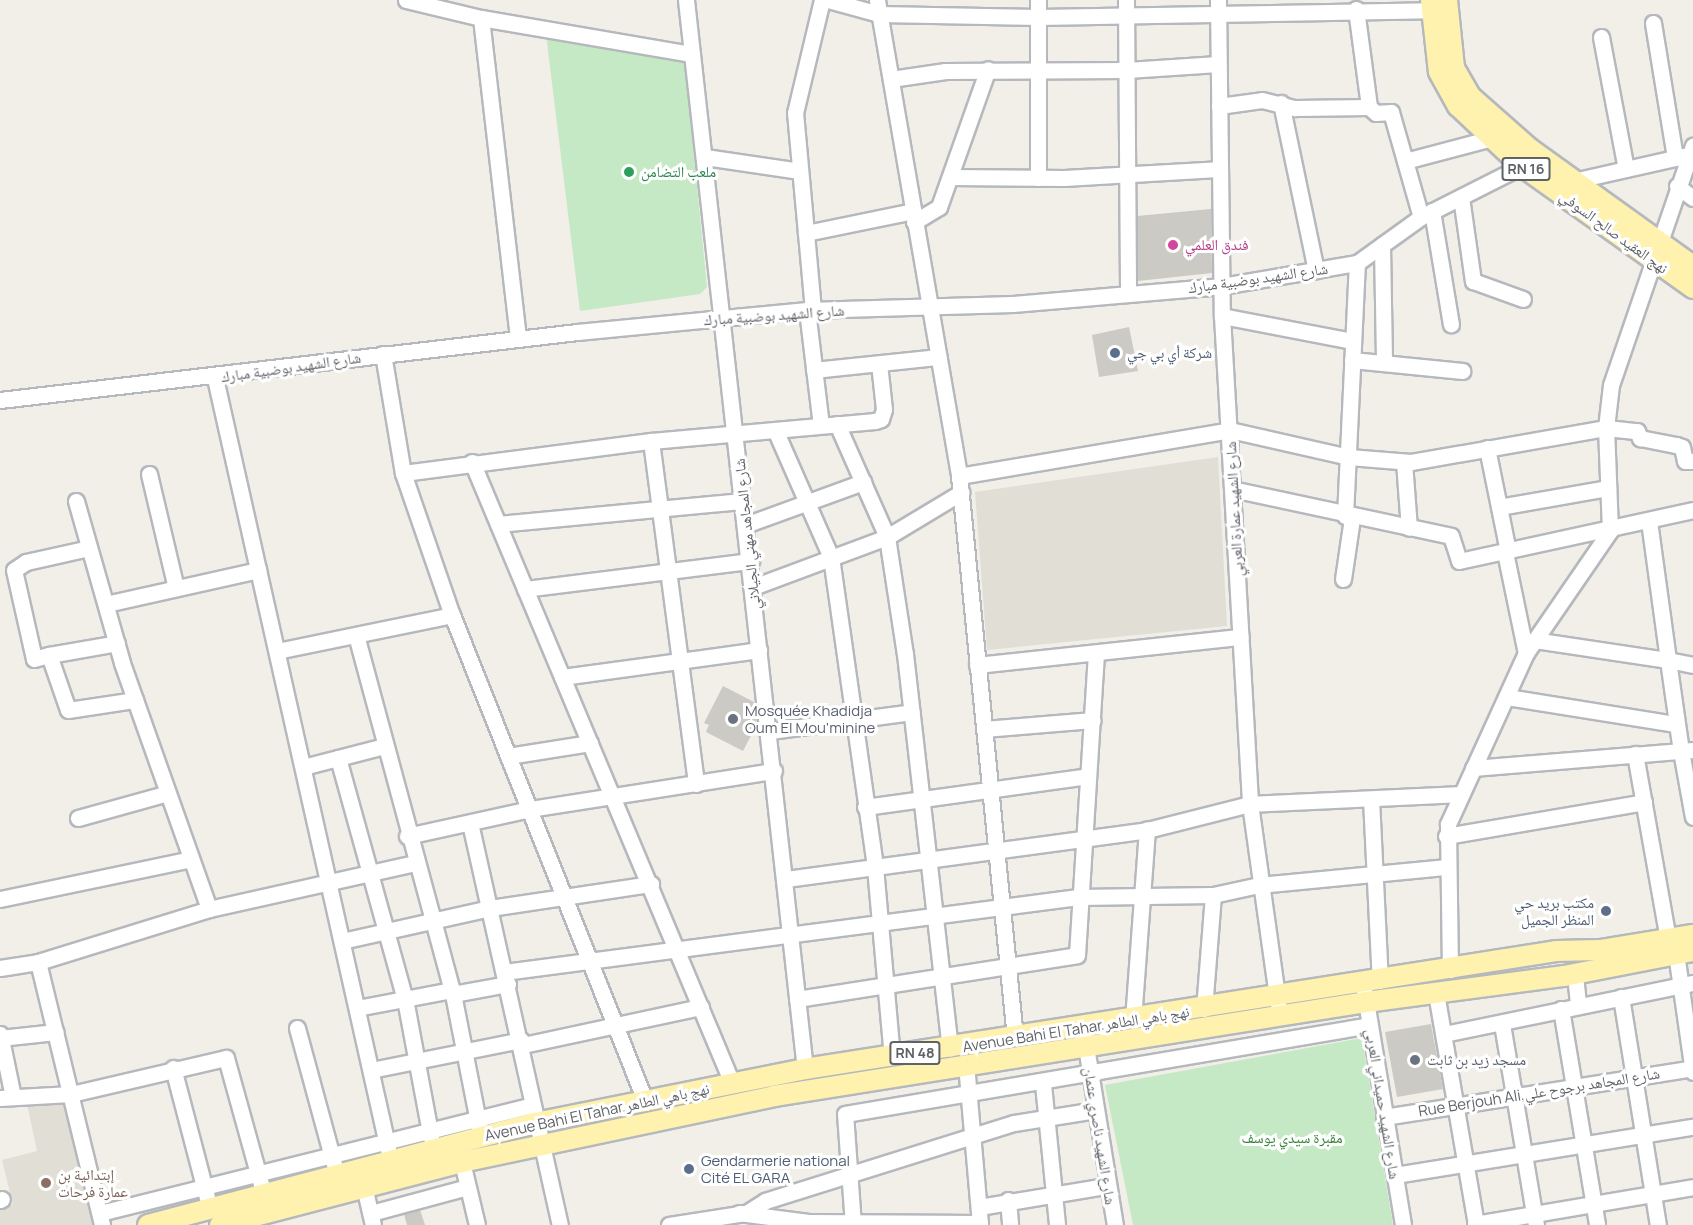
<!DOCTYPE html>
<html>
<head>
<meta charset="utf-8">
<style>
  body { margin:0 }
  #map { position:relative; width:1693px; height:1225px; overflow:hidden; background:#f1efe8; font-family:Manrope,"Noto Naskh Arabic",sans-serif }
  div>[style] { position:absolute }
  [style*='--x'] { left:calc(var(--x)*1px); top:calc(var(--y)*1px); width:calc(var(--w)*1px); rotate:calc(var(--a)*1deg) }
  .education>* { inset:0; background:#e1ded6 }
  .green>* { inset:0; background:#c5e8c5 }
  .building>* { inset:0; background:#cccac5 }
  .roads { filter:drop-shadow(2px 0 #b5b8bc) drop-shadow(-2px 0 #b5b8bc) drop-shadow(0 2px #b5b8bc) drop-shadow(0 -2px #b5b8bc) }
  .minor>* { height:15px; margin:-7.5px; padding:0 7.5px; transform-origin:7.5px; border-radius:7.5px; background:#fff }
  .major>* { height:20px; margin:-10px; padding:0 10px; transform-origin:10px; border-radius:10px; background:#fff2af }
  .dots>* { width:16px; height:16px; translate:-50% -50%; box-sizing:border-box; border:3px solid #fff; border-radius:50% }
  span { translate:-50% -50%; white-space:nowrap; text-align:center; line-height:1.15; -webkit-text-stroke:6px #fff; paint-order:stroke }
  .shield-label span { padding:2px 4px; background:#fff; border:2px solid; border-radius:4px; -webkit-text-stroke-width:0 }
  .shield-label { font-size:14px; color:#5f6368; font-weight:700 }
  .leisure-label { font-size:15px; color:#27864d }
  .left { translate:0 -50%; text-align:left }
  .street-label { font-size:15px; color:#5f6368 }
  .hotel-label { font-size:15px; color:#b23c85 }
  .service-label { font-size:15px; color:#4e5e75 }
  .right { translate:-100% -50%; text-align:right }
  .worship-label { font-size:15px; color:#5b616d }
  .park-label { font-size:15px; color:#348238 }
  .education-label { font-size:15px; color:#785e54 }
</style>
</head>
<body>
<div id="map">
  <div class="education">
    <div style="clip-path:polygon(1218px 457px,1227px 626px,987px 650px,975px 492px)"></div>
    <div style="clip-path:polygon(27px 1104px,68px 1105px,95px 1225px,0 1225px,0 1208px,13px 1205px,2px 1160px,37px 1151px)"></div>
  </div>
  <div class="green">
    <div style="clip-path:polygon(546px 34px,684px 56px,707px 287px,700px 294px,580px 311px)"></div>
    <div style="clip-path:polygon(1362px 1038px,1393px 1225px,1133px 1225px,1105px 1085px)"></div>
  </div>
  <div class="building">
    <div style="clip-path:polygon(1211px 209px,1212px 273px,1138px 281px,1137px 216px)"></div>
    <div style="clip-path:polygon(1129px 327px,1138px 371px,1099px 377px,1092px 335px)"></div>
    <div style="clip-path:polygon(723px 686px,754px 702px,757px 724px,743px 751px,706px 732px,709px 725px,704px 723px)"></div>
    <div style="clip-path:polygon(1431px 1024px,1443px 1089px,1397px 1097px,1385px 1032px)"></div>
    <div style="clip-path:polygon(420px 1210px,425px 1225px,407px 1225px,404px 1214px)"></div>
  </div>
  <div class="roads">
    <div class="minor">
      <div style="--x:406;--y:0;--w:77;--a:13.5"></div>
      <div style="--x:481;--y:18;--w:214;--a:9.7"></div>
      <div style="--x:686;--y:0;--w:1076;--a:83.65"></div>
      <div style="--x:828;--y:0;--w:53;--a:15.4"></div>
      <div style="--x:879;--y:14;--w:159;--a:1.1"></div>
      <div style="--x:1038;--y:17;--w:393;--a:-1"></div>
      <div style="--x:877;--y:0;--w:483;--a:80.2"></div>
      <div style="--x:959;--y:476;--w:565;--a:84.31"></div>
      <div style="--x:1126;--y:0;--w:293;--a:89.6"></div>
      <div style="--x:1218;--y:0;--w:316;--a:89.3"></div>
      <div style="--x:1222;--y:316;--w:489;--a:86.7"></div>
      <div style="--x:1250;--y:804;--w:202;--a:82"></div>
      <div style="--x:1356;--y:9;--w:99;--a:82.4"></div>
      <div style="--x:1369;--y:107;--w:9;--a:41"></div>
      <div style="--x:1376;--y:113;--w:15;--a:-4"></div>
      <div style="--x:1391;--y:112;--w:109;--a:74.1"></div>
      <div style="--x:481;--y:18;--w:323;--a:83.4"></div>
      <div style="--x:1653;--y:23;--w:137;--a:80.7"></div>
      <div style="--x:1601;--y:37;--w:134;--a:79.3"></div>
      <div style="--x:891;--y:79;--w:55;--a:-8.4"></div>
      <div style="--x:945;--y:71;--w:182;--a:-0.3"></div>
      <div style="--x:1127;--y:70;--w:91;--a:-3.8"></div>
      <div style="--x:1281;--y:103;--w:171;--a:78.2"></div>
      <div style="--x:1219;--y:106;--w:43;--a:-7.9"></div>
      <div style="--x:1262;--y:100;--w:34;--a:14"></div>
      <div style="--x:1295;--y:108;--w:74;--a:-0.8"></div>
      <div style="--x:705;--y:157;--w:96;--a:8.4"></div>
      <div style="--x:1405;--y:161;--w:90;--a:-14.8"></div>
      <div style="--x:950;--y:177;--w:114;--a:0.5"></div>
      <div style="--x:1064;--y:178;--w:154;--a:-3.3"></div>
      <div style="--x:1038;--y:178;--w:178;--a:-90"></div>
      <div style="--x:1573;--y:181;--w:114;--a:-12.7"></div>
      <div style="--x:1677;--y:186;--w:20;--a:37"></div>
      <div style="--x:1461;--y:197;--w:85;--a:81.9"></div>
      <div style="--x:1473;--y:281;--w:53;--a:19.8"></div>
      <div style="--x:1432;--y:211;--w:115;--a:80.5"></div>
      <div style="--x:914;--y:222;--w:29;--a:-31"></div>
      <div style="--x:939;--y:207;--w:146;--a:-70.5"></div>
      <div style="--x:806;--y:233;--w:109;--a:-11.6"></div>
      <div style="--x:1382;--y:245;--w:118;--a:89"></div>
      <div style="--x:807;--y:310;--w:116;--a:83.1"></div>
      <div style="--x:813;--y:310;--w:198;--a:-95.2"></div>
      <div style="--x:795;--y:113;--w:116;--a:-76.6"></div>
      <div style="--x:1222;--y:316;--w:132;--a:10.9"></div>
      <div style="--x:383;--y:354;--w:121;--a:80.5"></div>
      <div style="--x:403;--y:473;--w:150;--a:71"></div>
      <div style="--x:452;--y:615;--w:525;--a:68.32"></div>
      <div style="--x:1352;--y:360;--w:111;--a:5.7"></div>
      <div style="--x:814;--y:370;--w:125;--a:-6"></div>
      <div style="--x:215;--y:378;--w:804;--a:77.35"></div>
      <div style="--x:0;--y:400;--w:581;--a:-6.72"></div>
      <div style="--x:577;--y:332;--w:231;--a:-5.5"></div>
      <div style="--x:807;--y:310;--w:206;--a:-1.7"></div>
      <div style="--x:1013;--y:304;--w:210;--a:-4.9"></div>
      <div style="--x:1222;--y:286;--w:137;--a:-9.7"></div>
      <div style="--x:1357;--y:263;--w:79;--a:-35.7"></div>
      <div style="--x:1421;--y:217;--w:113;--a:-26.8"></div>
      <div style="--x:837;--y:424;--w:124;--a:66.1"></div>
      <div style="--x:887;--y:537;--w:118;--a:81.3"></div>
      <div style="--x:905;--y:654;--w:397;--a:83.5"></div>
      <div style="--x:776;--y:432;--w:137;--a:66.3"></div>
      <div style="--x:831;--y:557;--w:313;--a:81.9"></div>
      <div style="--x:875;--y:867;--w:190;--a:84.9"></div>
      <div style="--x:651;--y:441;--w:346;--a:82.5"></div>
      <div style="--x:1487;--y:448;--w:105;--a:78.5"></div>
      <div style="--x:472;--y:462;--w:673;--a:67.28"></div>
      <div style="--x:1404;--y:462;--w:66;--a:85.7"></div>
      <div style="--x:403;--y:473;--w:250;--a:-7.4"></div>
      <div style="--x:651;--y:441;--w:225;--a:-5.1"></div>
      <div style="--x:875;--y:421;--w:6;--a:-18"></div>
      <div style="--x:881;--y:419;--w:10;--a:-73"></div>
      <div style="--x:884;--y:409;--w:45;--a:-96.3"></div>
      <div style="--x:149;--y:474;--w:117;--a:76.7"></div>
      <div style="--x:959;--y:476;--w:275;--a:-9.6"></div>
      <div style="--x:1230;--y:430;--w:122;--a:12.8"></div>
      <div style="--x:1349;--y:457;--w:62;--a:4.6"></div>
      <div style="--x:1411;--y:462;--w:198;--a:-9.9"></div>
      <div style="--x:1606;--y:428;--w:31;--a:6"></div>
      <div style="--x:1637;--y:431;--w:8;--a:67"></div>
      <div style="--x:1640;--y:438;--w:37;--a:11"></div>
      <div style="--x:1676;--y:445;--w:6;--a:18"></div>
      <div style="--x:1682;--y:447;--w:14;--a:78"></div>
      <div style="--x:1685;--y:461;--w:8;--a:0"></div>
      <div style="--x:1232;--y:489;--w:224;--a:12.1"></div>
      <div style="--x:1451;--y:536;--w:26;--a:72"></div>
      <div style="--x:1459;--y:561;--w:239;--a:-12.3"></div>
      <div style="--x:76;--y:501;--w:168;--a:74.1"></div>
      <div style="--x:122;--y:663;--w:261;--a:70.5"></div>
      <div style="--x:1499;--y:507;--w:111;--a:-9.9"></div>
      <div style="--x:1345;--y:516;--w:253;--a:-87.3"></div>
      <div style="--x:1649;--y:521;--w:140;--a:82.2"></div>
      <div style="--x:1668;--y:660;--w:25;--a:11"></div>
      <div style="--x:498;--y:524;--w:245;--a:-5.4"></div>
      <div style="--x:745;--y:525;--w:126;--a:-20"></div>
      <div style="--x:89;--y:548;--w:65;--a:167.5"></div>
      <div style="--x:26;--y:562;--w:14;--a:146"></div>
      <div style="--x:14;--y:570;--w:91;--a:77.3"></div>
      <div style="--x:34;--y:659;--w:16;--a:-15"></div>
      <div style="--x:49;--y:655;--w:58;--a:70.9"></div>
      <div style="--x:68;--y:710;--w:68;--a:-8.5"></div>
      <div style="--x:1505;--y:552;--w:103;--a:78.3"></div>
      <div style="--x:1343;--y:579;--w:62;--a:-81.6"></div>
      <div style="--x:753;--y:587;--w:143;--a:-20.5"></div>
      <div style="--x:887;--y:537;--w:87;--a:-31"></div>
      <div style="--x:525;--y:589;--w:228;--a:-7.1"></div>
      <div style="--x:106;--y:604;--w:156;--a:-12.6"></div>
      <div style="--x:356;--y:635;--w:372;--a:74.9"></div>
      <div style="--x:453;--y:994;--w:146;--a:78.9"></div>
      <div style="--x:1534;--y:640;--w:135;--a:8.5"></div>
      <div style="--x:1668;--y:660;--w:92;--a:81.9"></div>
      <div style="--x:1681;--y:751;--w:12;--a:-5"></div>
      <div style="--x:277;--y:651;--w:179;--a:-11.6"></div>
      <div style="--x:49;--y:655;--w:69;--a:-10"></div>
      <div style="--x:977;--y:665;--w:265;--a:-6.1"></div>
      <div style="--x:562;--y:677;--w:199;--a:-7.8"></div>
      <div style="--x:1507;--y:697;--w:171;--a:9.1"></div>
      <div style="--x:984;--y:729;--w:109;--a:-4.7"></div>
      <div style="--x:770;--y:731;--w:143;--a:-7.6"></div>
      <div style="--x:1635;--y:754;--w:188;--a:79.9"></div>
      <div style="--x:508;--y:756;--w:83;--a:-9"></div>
      <div style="--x:338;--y:758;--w:250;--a:74.5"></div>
      <div style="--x:405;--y:999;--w:141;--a:79.4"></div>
      <div style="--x:303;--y:767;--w:84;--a:-14.5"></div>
      <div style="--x:1473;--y:768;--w:209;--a:-4.7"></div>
      <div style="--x:1681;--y:751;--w:67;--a:79.7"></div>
      <div style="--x:1371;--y:799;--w:182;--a:87.2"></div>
      <div style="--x:865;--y:807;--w:225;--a:-7.9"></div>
      <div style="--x:78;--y:818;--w:93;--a:-15.5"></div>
      <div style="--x:470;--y:823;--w:412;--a:77.4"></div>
      <div style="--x:407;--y:836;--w:126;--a:-12.4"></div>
      <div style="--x:530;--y:809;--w:247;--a:-8.9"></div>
      <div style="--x:1446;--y:836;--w:201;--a:-9.7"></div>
      <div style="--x:786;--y:879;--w:364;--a:-7.7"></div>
      <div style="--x:1147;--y:830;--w:106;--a:-14.2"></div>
      <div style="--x:1250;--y:804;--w:210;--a:-2.7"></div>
      <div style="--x:0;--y:899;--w:195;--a:-11.8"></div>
      <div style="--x:342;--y:941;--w:152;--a:-12.6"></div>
      <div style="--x:490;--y:908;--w:163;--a:-8.5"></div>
      <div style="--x:1676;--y:953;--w:120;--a:81.9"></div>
      <div style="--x:38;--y:962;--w:271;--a:76.3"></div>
      <div style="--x:0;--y:968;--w:38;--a:-9"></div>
      <div style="--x:38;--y:962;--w:179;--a:-17.2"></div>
      <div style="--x:209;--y:909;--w:211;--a:-12.6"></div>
      <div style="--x:1450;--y:970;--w:146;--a:-90.8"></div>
      <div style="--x:1448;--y:824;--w:188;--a:-65.5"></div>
      <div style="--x:1526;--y:653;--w:148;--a:-55.5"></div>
      <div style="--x:1610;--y:531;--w:103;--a:-92.2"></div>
      <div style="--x:1606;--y:428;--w:43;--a:-83.4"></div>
      <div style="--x:1611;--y:385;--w:253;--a:-71.1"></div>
      <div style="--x:504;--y:972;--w:579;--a:-7.44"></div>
      <div style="--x:1078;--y:897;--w:135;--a:-0.8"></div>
      <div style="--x:1213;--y:895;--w:47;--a:-12.3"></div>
      <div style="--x:1259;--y:885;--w:189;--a:-5.5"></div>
      <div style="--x:1575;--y:975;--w:31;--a:84"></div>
      <div style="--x:1363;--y:983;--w:245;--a:80.6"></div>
      <div style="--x:1436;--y:993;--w:235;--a:80.2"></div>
      <div style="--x:453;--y:994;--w:56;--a:-10.3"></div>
      <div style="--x:1621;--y:997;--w:231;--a:80.8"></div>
      <div style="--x:797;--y:999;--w:283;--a:-8.9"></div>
      <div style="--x:1077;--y:955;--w:302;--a:-86.4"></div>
      <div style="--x:357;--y:1008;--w:97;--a:-10.7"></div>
      <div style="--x:1204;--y:1009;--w:114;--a:-85.5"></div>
      <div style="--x:1561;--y:1009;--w:219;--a:80.5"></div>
      <div style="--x:1133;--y:1020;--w:191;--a:-85.8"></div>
      <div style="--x:1502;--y:1024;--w:204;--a:80.4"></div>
      <div style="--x:297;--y:1028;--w:141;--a:74.8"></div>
      <div style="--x:1083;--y:1028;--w:200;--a:80.8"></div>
      <div style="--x:0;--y:1034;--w:64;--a:78.3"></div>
      <div style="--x:1444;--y:1034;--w:254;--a:-11.6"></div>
      <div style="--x:0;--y:1038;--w:56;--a:-6.1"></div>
      <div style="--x:523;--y:1045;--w:182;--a:-12.1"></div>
      <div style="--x:966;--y:1064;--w:162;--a:85"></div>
      <div style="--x:173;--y:1068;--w:146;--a:75.3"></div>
      <div style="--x:371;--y:1070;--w:153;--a:-11.3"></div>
      <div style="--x:1043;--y:1084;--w:142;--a:84.3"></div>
      <div style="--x:0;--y:1098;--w:71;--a:-3.2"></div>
      <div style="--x:71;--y:1094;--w:159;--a:-13.1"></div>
      <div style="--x:226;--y:1058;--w:142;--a:74.5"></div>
      <div style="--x:1384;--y:1117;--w:313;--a:-9"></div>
      <div style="--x:462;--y:1162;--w:65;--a:76.6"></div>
      <div style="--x:1395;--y:1175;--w:302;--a:-9.2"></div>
      <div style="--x:362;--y:1178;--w:48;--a:76.8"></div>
      <div style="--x:0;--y:1200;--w:2;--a:-27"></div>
      <div style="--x:1008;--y:1200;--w:25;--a:85"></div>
      <div style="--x:979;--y:1207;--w:129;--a:-9.4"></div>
      <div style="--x:100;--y:1213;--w:445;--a:-14"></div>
      <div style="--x:371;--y:1213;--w:100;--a:-15"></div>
      <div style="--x:739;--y:1213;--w:70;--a:7.4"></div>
      <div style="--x:808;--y:1222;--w:172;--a:0.3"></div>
      <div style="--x:1475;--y:1224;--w:221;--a:-9.6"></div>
      <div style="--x:669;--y:1225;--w:78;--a:-8.9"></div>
      <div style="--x:746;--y:1213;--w:22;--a:-32"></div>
      <div style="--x:765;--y:1201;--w:261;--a:-17.4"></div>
      <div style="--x:1014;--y:1123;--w:83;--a:-9"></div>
      <div style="--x:853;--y:1225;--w:111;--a:-94.1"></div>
      <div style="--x:845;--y:1114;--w:532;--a:-9.62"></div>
    </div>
    <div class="major">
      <div style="--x:1431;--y:0;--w:72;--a:83.7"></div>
      <div style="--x:1439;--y:72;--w:39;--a:61"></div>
      <div style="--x:1458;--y:106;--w:88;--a:43.2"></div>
      <div style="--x:1522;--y:166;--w:210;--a:35.5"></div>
      <div style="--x:1447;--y:0;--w:68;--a:84.1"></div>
      <div style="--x:1454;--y:68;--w:34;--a:60"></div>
      <div style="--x:1471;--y:97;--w:79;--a:41.4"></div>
      <div style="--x:1530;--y:149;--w:201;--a:35.7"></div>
      <div style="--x:148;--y:1225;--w:400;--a:-14.8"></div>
      <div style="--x:535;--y:1123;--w:275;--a:-11.3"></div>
      <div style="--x:805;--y:1069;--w:760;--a:-8.93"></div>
      <div style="--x:1556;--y:951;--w:44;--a:-1.3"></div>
      <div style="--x:1600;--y:950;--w:94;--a:-9.2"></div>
      <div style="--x:220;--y:1225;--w:250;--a:-14.6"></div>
      <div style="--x:462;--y:1162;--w:319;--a:-11.9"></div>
      <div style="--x:774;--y:1096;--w:599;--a:-9.02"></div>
      <div style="--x:1366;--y:1002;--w:200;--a:-7.5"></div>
      <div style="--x:1564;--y:976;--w:131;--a:-11"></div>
    </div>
  </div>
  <div class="dots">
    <div style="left:629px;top:172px;background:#2e9e5b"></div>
    <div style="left:1173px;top:245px;background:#d1479c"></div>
    <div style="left:1115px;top:353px;background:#5c6f8a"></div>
    <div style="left:733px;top:719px;background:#6b7280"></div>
    <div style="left:1606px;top:911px;background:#5c6f8a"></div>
    <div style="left:1415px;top:1060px;background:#6b7280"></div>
    <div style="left:689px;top:1169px;background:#5c6f8a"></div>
    <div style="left:46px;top:1183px;background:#8d6e63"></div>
  </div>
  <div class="shield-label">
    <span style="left:1526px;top:169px">RN 16</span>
    <span style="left:915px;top:1053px">RN 48</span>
  </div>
  <div class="leisure-label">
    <span class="left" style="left:641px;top:172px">ملعب التضامن</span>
  </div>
  <div class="street-label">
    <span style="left:1614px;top:232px;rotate:36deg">نهج العقيد صالح السوفي</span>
    <span style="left:1258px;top:278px;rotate:-8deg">شارع الشهيد بوضبية مبارك</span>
    <span style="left:774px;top:315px;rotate:-4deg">شارع الشهيد بوضبية مبارك</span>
    <span style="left:291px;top:367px;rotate:-8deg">شارع الشهيد بوضبية مبارك</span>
    <span style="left:1234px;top:509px;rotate:-93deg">شارع الشهيد عمارة العربي</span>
    <span style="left:747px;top:534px;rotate:-96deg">شارع المجاهد مهني الجيلاني</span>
    <span style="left:1076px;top:1029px;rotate:-9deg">Avenue Bahi El Tahar,نهج باهي الطاهر</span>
    <span style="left:1539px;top:1092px;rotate:-9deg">Rue Berjouh Ali,شارع المجاهد برجوح علي</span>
    <span style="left:1383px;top:1104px;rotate:81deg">شارع الشهيد حميداني العربي</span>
    <span style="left:597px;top:1112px;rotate:-12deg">Avenue Bahi El Tahar,نهج باهي الطاهر</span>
    <span style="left:1100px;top:1136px;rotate:81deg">شارع الشهيد ناصري عثمان</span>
  </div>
  <div class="hotel-label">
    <span class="left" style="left:1185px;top:245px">فندق العلمي</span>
  </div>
  <div class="service-label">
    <span class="left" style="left:1127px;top:353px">شركة أي بي جي</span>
    <span class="right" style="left:1594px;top:911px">مكتب بريد حي<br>المنظر الجميل</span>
    <span class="left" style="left:701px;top:1169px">Gendarmerie national<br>Cité EL GARA</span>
  </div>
  <div class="worship-label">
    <span class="left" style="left:745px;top:719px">Mosquée Khadidja<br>Oum El Mou'minine</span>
    <span class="left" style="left:1427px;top:1060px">مسجد زيد بن ثابت</span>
  </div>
  <div class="park-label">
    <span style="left:1292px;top:1138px">مقبرة سيدي يوسف</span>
  </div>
  <div class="education-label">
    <span class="left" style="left:58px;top:1183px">إبتدائية بن<br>عمارة فرحات</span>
  </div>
</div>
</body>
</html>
